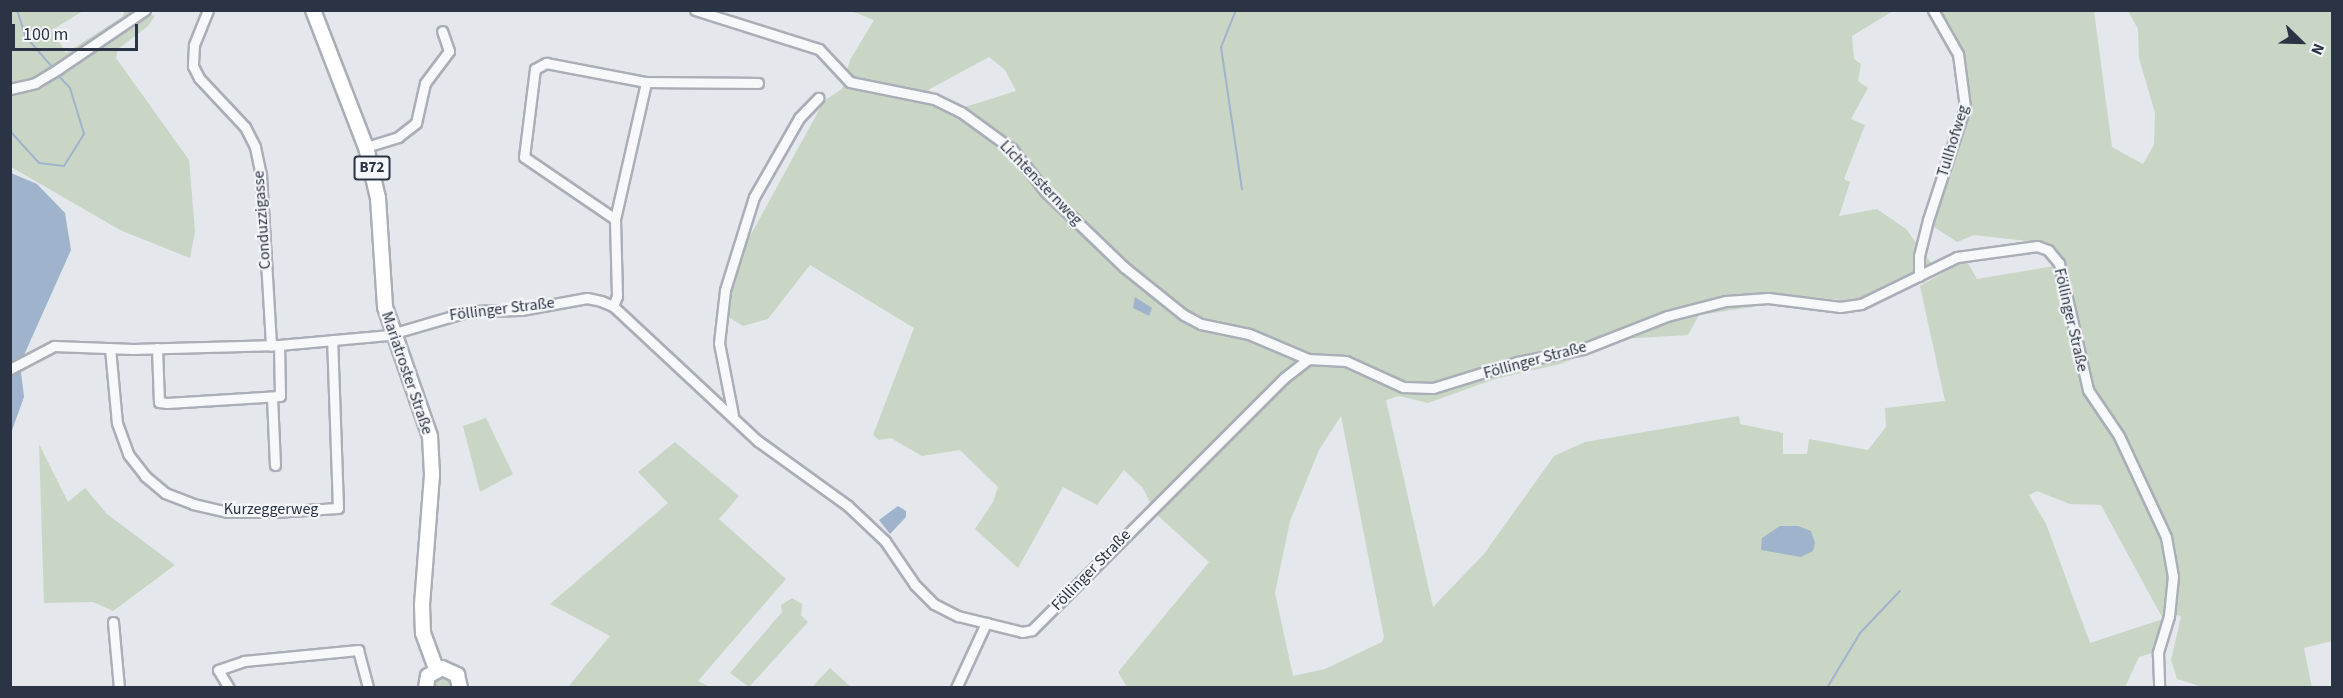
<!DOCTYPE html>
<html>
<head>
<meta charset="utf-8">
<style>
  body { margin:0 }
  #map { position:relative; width:2343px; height:698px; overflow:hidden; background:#e4e7ec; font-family:"Source Sans 3",sans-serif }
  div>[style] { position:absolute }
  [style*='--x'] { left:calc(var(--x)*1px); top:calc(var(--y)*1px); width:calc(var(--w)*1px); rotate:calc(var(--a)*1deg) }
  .green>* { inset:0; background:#c9d6c5 }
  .water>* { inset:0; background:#9fb4cc }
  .stream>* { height:2px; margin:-1px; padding:0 1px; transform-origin:1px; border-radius:1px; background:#9fb4cc }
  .roads { filter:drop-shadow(2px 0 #a9aeb7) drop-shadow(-2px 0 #a9aeb7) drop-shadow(0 2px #a9aeb7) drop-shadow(0 -2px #a9aeb7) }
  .minor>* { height:9px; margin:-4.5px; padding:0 4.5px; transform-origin:4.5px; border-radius:4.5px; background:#f7f8fa }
  .primary>* { height:14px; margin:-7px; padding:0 7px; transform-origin:7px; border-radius:7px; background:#fff }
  span { translate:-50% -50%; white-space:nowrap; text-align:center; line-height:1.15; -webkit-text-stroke:4.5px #f4f6f9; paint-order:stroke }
  .shield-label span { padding:2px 4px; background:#f4f6f9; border:2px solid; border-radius:4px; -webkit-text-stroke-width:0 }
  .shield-label { font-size:15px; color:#2b3445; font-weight:700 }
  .street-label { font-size:16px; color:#2b3445 }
  .frame { position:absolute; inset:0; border:12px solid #2b3445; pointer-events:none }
  .north { position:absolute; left:2271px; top:12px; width:60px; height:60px; -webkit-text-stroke:4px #f4f6f9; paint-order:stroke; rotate:113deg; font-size:16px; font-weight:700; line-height:24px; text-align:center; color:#2b3445 }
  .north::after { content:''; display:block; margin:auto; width:21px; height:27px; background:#2b3445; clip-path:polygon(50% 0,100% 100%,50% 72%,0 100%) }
  .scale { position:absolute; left:12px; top:24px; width:126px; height:27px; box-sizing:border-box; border:3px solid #2b3445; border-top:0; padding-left:8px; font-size:18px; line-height:21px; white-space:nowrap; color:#2b3445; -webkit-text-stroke:4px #f4f6f9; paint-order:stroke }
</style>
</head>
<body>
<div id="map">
  <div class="green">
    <div style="clip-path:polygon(11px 11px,83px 11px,52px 30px,66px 53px,122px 17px,125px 11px,155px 16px,148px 26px,118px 49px,116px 58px,189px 160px,195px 231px,190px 258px,120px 230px,11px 167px)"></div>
    <div style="clip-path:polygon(evenodd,851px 11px,1893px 11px,1852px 36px,1854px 59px,1861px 64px,1858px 81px,1868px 88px,1851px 119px,1865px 125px,1844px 179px,1850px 182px,1839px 216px,1877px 209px,1906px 229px,1932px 264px,1909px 280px,1852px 301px,1771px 293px,1766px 305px,1699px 315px,1688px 335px,1623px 339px,1560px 364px,1495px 379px,1428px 403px,1399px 396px,1386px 400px,1433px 607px,1484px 554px,1554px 456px,1585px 442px,1739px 416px,1740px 424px,1783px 433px,1783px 454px,1807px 454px,1809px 439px,1868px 450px,1886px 427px,1885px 408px,1945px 401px,1920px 286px,1966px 260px,1977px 279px,2054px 266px,2028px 241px,1974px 235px,1957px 242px,1931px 225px,1965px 128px,1969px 97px,1966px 60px,1954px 31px,1938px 11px,2094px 11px,2112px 147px,2143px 164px,2154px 145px,2155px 113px,2139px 58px,2138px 29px,2128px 11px,2332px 11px,2332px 641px,2304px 648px,2312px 688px,2203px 687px,2177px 679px,2171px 660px,2181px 617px,2178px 615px,2163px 619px,2152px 653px,2139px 657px,2125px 687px,1127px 687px,1118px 672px,1209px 562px,1155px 513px,1143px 488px,1124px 470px,1097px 505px,1063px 487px,1018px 568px,975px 529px,993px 502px,998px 487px,960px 450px,922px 456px,891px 438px,879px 440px,873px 435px,914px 328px,810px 265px,768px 319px,743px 326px,725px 315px,738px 258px,824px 101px,842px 89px,850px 60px,874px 20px,851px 11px,989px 57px,1005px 70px,1016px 91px,962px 108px,928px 90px,989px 57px,851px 11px,1341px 416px,1384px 637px,1382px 642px,1325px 669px,1293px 676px,1275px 593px,1290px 521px,1319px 450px,1341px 416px,851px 11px,2037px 491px,2070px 504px,2101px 505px,2163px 619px,2090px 643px,2046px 524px,2029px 495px,2037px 491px)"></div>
    <div style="clip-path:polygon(486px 418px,513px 474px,480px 492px,463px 426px)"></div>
    <div style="clip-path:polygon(675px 442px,739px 496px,719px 519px,786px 579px,698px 681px,710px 687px,568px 687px,610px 636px,550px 604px,668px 503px,638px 472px)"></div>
    <div style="clip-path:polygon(39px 444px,68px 502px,85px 488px,107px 514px,175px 565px,113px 611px,93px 602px,44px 603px)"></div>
    <div style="clip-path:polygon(792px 598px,802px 604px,801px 615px,808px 622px,749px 687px,730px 673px,782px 612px,781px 605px)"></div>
    <div style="clip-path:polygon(830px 668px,851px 687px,812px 687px)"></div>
    <div style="clip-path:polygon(448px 673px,456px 687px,433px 687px,431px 680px)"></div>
  </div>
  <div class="water">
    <div style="clip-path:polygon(11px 173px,37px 184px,65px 213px,71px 250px,20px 364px,24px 397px,11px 433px)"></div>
    <div style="clip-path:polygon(1135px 297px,1152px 308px,1149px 316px,1133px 308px)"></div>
    <div style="clip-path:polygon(898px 506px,906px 511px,906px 517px,890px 534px,879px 520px)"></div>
    <div style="clip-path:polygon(1780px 526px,1798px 526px,1811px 531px,1815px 543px,1813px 551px,1801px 557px,1761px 550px,1762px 538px)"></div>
  </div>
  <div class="stream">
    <div style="--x:17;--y:10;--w:28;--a:72"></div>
    <div style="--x:26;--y:37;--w:41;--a:48.9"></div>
    <div style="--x:1236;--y:10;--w:40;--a:112"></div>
    <div style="--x:1221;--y:47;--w:144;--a:81.6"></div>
    <div style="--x:10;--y:131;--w:43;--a:47.8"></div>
    <div style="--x:39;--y:163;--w:25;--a:7"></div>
    <div style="--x:64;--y:166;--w:38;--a:-58"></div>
    <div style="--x:84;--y:134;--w:48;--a:-106.9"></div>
    <div style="--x:70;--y:88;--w:21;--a:-133"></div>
    <div style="--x:1827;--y:688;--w:64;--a:-59"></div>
    <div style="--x:1860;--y:633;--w:58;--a:-46.4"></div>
  </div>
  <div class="roads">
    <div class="minor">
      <div style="--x:208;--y:10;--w:38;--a:112"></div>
      <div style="--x:194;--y:45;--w:21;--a:93"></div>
      <div style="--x:193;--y:66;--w:13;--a:63"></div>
      <div style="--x:199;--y:78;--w:67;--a:46.8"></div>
      <div style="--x:245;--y:127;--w:22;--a:63"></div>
      <div style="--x:255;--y:147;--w:30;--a:78"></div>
      <div style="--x:261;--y:176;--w:170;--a:86.6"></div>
      <div style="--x:695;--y:10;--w:130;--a:17.5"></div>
      <div style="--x:819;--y:49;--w:45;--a:46.8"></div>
      <div style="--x:850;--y:82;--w:86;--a:11.4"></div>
      <div style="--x:934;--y:99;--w:30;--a:26"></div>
      <div style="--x:961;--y:112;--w:63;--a:36"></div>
      <div style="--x:1012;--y:149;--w:53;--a:51.8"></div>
      <div style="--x:1045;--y:191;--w:110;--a:43.9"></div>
      <div style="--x:1124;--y:267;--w:77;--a:38.7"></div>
      <div style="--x:1184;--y:315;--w:19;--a:28"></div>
      <div style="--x:1201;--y:324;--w:49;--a:11.8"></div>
      <div style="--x:1249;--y:334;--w:64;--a:23"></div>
      <div style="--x:10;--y:89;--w:26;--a:-13"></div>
      <div style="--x:35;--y:83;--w:27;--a:-31"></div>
      <div style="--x:58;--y:69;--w:105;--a:-34.1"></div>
      <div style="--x:366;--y:147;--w:34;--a:-17"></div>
      <div style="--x:398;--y:137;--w:23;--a:-38"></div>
      <div style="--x:416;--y:123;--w:41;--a:-77.3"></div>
      <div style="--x:425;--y:83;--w:40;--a:-53"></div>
      <div style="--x:449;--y:51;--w:21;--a:-109"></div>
      <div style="--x:615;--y:219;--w:140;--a:-77.2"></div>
      <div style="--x:1919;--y:276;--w:20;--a:-90"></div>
      <div style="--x:1919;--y:256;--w:37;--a:-76"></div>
      <div style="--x:1928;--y:220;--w:119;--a:-71.9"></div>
      <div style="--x:1965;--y:107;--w:53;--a:-97.5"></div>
      <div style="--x:1958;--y:54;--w:51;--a:-119.6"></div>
      <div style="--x:613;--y:306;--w:11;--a:-68"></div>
      <div style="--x:617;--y:296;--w:77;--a:-91.5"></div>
      <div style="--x:615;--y:219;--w:110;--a:-145.7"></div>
      <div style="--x:524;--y:157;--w:89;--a:-82.9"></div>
      <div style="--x:535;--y:69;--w:13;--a:-29"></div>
      <div style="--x:546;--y:63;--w:102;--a:10.8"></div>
      <div style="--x:646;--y:82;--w:112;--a:0.5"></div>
      <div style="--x:110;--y:348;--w:75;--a:84.7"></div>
      <div style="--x:117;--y:423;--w:33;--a:70"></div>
      <div style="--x:128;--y:454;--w:28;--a:52"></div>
      <div style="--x:145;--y:476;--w:26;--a:40"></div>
      <div style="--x:165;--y:493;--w:30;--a:21"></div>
      <div style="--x:193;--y:504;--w:36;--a:13"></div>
      <div style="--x:228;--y:512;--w:46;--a:0"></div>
      <div style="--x:274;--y:512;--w:64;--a:-3.6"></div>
      <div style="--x:338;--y:508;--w:168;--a:-92"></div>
      <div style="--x:157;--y:348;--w:54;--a:87.9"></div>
      <div style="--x:159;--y:402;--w:8;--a:7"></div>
      <div style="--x:167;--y:403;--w:113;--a:-3.5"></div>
      <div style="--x:280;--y:396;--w:51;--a:-91.1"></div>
      <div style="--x:10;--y:369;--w:50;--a:-27.6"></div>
      <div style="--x:54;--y:346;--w:79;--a:2.2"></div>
      <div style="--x:133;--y:349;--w:146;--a:-1.6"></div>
      <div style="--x:279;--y:345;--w:109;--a:-5.2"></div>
      <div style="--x:388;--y:335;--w:85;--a:-16.3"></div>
      <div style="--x:470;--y:311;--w:51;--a:-1.1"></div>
      <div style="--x:521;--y:310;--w:67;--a:-10.3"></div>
      <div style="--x:587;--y:298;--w:14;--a:12"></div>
      <div style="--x:601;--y:301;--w:13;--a:23"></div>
      <div style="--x:613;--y:306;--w:198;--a:43"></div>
      <div style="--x:758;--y:441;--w:111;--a:35.8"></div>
      <div style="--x:848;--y:506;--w:51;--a:43.4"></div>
      <div style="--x:885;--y:541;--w:53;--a:55.7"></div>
      <div style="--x:915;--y:585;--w:27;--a:45"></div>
      <div style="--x:934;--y:604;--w:27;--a:27"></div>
      <div style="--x:958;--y:616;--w:66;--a:14"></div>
      <div style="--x:1022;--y:632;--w:10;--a:-11"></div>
      <div style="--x:1032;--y:630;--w:356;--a:-45"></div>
      <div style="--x:1284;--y:378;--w:31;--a:-38"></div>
      <div style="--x:1308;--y:359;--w:38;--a:3"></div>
      <div style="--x:1346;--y:361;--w:63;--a:24.5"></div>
      <div style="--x:1403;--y:387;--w:30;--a:2"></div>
      <div style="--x:1433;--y:388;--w:88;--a:-17.2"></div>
      <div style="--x:1517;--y:362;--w:67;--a:-11.1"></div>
      <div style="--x:1583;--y:349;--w:90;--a:-21.4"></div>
      <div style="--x:1667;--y:316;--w:61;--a:-14.3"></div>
      <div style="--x:1726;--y:301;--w:42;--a:-4.1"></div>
      <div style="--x:1768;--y:298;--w:73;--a:7.1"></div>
      <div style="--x:1840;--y:307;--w:21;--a:-8"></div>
      <div style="--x:1861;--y:304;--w:107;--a:-26.1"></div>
      <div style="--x:1957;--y:257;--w:81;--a:-7.8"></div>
      <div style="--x:2037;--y:246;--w:12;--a:20"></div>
      <div style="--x:2048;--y:250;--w:17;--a:50"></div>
      <div style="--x:2059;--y:263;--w:130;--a:77.1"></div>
      <div style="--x:2088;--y:390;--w:55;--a:56"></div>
      <div style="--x:2119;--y:436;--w:111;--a:65"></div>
      <div style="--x:2166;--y:537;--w:40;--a:80"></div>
      <div style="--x:2173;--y:576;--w:40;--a:95.7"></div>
      <div style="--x:2169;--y:616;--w:39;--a:107"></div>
      <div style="--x:2158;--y:653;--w:35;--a:88"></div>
      <div style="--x:272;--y:397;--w:68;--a:87.5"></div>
      <div style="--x:733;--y:415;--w:73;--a:-101"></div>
      <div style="--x:719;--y:343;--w:53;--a:-83.5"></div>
      <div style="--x:725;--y:290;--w:97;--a:-72.7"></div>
      <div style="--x:754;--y:197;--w:91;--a:-60.3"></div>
      <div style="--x:799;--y:118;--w:28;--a:-46"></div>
      <div style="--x:113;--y:622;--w:66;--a:84.8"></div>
      <div style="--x:229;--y:688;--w:21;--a:-121"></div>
      <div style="--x:218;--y:670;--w:28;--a:-19"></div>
      <div style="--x:244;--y:661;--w:115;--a:-5.5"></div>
      <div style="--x:358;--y:650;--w:39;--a:75"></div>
      <div style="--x:956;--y:688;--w:72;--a:-65.2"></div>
    </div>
    <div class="primary">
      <div style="--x:313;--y:10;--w:147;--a:68.9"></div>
      <div style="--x:366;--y:147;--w:52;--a:76.8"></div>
      <div style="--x:378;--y:198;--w:109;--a:86.3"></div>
      <div style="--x:385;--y:307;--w:137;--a:70.8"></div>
      <div style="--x:430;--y:436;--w:39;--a:87"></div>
      <div style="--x:432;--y:475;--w:130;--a:94.4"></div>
      <div style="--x:422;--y:605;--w:28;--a:88"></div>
      <div style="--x:423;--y:633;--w:38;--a:70"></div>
      <div style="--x:426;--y:688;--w:12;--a:-81"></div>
      <div style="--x:428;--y:676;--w:16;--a:-30"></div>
      <div style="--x:442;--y:668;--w:17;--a:25"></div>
      <div style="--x:457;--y:675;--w:13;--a:77"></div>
    </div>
  </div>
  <div class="shield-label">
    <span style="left:372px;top:168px">B72</span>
  </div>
  <div class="street-label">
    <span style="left:1953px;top:141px;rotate:-73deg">Tullhofweg</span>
    <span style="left:1041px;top:183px;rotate:46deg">Lichtensternweg</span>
    <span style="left:262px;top:220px;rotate:-94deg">Conduzzigasse</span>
    <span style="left:502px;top:309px;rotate:-7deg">Föllinger Straße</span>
    <span style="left:2071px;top:320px;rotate:77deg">Föllinger Straße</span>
    <span style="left:1535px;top:360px;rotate:-15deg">Föllinger Straße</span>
    <span style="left:407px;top:373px;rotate:71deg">Mariatroster Straße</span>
    <span style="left:271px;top:509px">Kurzeggerweg</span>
    <span style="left:1091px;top:570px;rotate:-46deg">Föllinger Straße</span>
  </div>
  <div class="frame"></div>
  <div class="north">N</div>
  <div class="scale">100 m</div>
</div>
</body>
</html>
